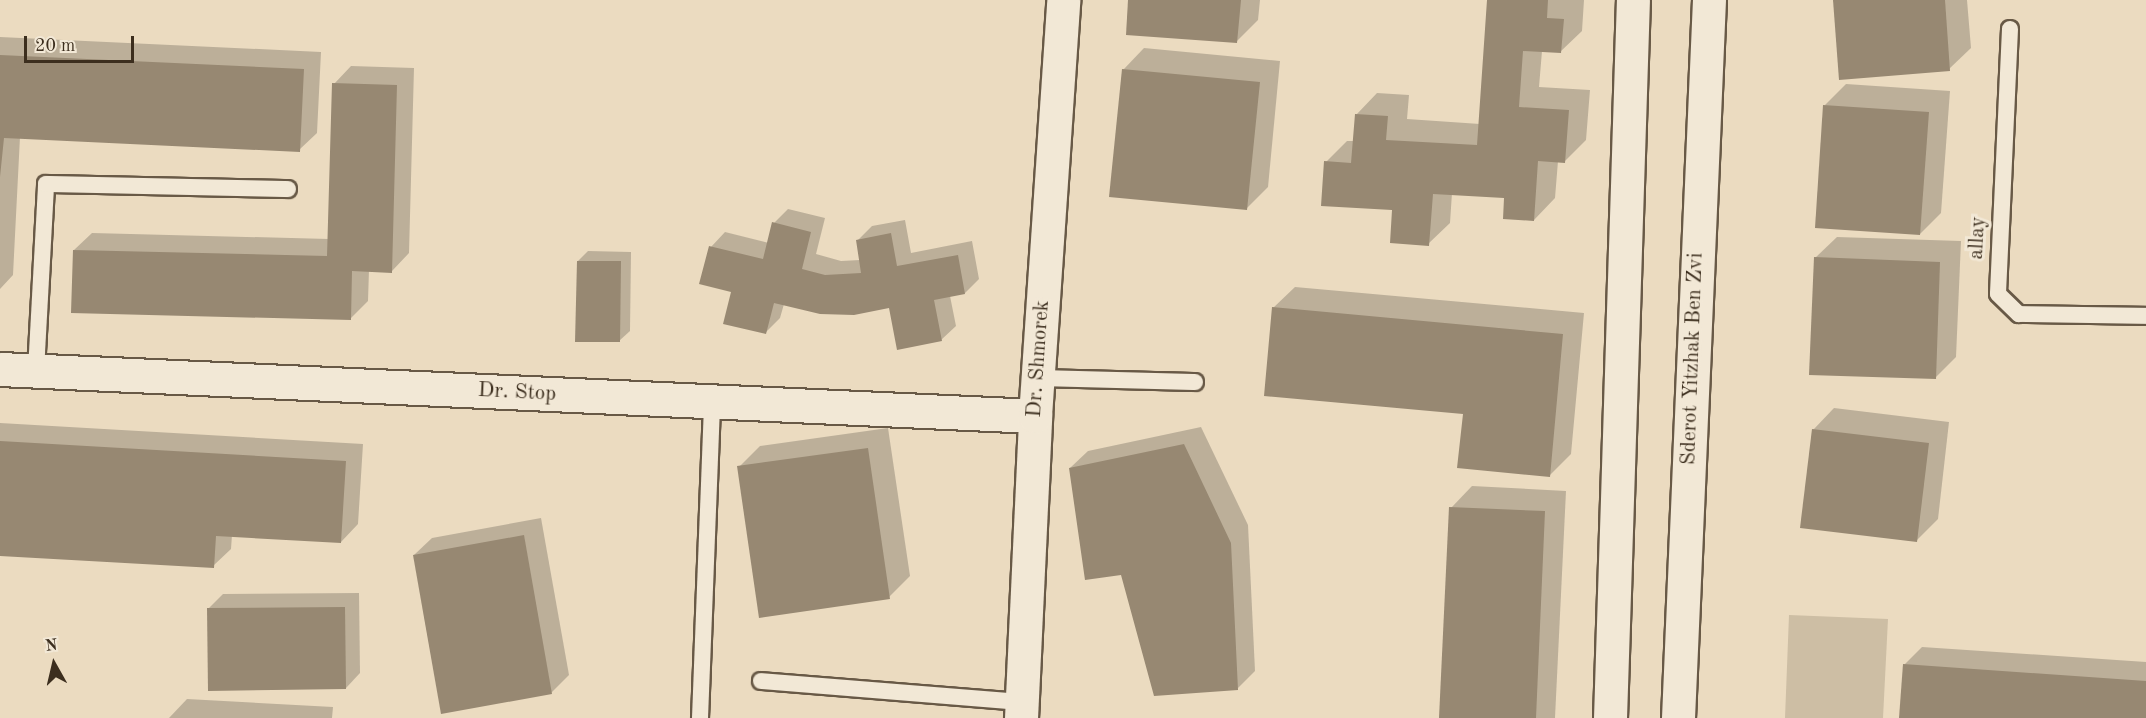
<!DOCTYPE html>
<html>
<head>
<meta charset="utf-8">
<style>
  body { margin:0 }
  #map { position:relative; width:2146px; height:718px; overflow:hidden; background:#ebdbc0; font-family:"Old Standard TT",serif }
  div>[style] { position:absolute }
  [style*='--x'] { left:calc(var(--x)*1px); top:calc(var(--y)*1px); width:calc(var(--w)*1px); rotate:calc(var(--a)*1deg) }
  .green>* { inset:0; background:#cdbea4 }
  .shadow>* { inset:0; background:#0003 }
  .building>* { inset:0; background:#978872 }
  .roads { filter:drop-shadow(2px 0 #685946) drop-shadow(-2px 0 #685946) drop-shadow(0 2px #685946) drop-shadow(0 -2px #685946) }
  .service>* { height:16px; margin:-8px; padding:0 8px; transform-origin:8px; border-radius:8px; background:#f2e8d6 }
  .minor>* { height:33px; margin:-16.5px; padding:0 16.5px; transform-origin:16.5px; border-radius:16.5px; background:#f2e8d6 }
  .secondary>* { height:33px; margin:-16.5px; padding:0 16.5px; transform-origin:16.5px; border-radius:16.5px; background:#f2e8d6 }
  span { translate:-50% -50%; white-space:nowrap; text-align:center; line-height:1.15; -webkit-text-stroke:6px #f2e8d6; paint-order:stroke }
  .street-label { font-size:21px; color:#3c2e1e }
  .north { position:absolute; left:24px; top:634px; width:60px; height:60px; -webkit-text-stroke:4px #f2e8d6; paint-order:stroke; rotate:352deg; font-size:16px; font-weight:700; line-height:24px; text-align:center; color:#3c2e1e }
  .north::after { content:''; display:block; margin:auto; width:21px; height:27px; background:#3c2e1e; clip-path:polygon(50% 0,100% 100%,50% 72%,0 100%) }
  .scale { position:absolute; left:24px; top:36px; width:110px; height:27px; box-sizing:border-box; border:3px solid #3c2e1e; border-top:0; padding-left:8px; font-size:18px; line-height:21px; white-space:nowrap; color:#3c2e1e; -webkit-text-stroke:4px #f2e8d6; paint-order:stroke }
</style>
</head>
<body>
<div id="map">
  <div class="green">
    <div style="clip-path:polygon(1789px 615px,1888px 619px,1883px 718px,1785px 718px)"></div>
  </div>
  <div class="shadow">
    <div style="clip-path:polygon(1130px 0,1260px 0,1258px 20px,1237px 41px)"></div>
    <div style="clip-path:polygon(1489px 0,1584px 0,1582px 31px,1560px 52px,1542px 51px,1539px 87px,1590px 90px,1586px 140px,1565px 161px,1558px 161px,1555px 198px,1534px 220px,1506px 197px,1452px 193px,1450px 223px,1428px 244px,1394px 209px,1326px 162px,1347px 141px,1354px 141px,1356px 115px,1377px 93px,1409px 95px,1407px 119px,1480px 124px)"></div>
    <div style="clip-path:polygon(1835px 0,1967px 0,1971px 48px,1949px 69px)"></div>
    <div style="clip-path:polygon(0 37px,321px 52px,317px 133px,299px 150px,20px 137px,13px 275px,0 289px)"></div>
    <div style="clip-path:polygon(1144px 48px,1280px 61px,1268px 187px,1247px 208px,1123px 70px)"></div>
    <div style="clip-path:polygon(351px 66px,414px 68px,409px 253px,392px 271px,369px 270px,368px 301px,350px 319px,74px 250px,92px 233px,329px 239px,334px 84px)"></div>
    <div style="clip-path:polygon(1846px 84px,1950px 91px,1941px 213px,1920px 234px,1825px 105px)"></div>
    <div style="clip-path:polygon(788px 209px,825px 218px,816px 254px,841px 261px,860px 260px,857px 241px,872px 226px,905px 220px,911px 253px,972px 241px,979px 279px,965px 293px,950px 296px,956px 326px,941px 340px,890px 306px,784px 304px,780px 318px,766px 332px,733px 291px,711px 247px,725px 232px,769px 243px,774px 223px)"></div>
    <div style="clip-path:polygon(1837px 237px,1961px 241px,1956px 357px,1935px 378px,1815px 258px)"></div>
    <div style="clip-path:polygon(588px 251px,631px 252px,630px 331px,619px 341px,578px 261px)"></div>
    <div style="clip-path:polygon(1295px 287px,1584px 313px,1571px 454px,1550px 475px,1464px 413px,1273px 308px)"></div>
    <div style="clip-path:polygon(1834px 408px,1949px 422px,1938px 519px,1917px 540px,1813px 430px)"></div>
    <div style="clip-path:polygon(0 423px,363px 444px,358px 524px,341px 542px,232px 535px,231px 549px,213px 566px,0 554px)"></div>
    <div style="clip-path:polygon(1201px 427px,1248px 525px,1255px 671px,1237px 689px,1122px 574px,1070px 468px,1088px 451px)"></div>
    <div style="clip-path:polygon(888px 428px,910px 576px,889px 597px,739px 467px,760px 446px)"></div>
    <div style="clip-path:polygon(1472px 486px,1566px 491px,1555px 718px,1441px 718px,1451px 508px)"></div>
    <div style="clip-path:polygon(541px 518px,569px 675px,551px 693px,414px 555px,432px 538px)"></div>
    <div style="clip-path:polygon(359px 593px,360px 673px,346px 688px,208px 609px,223px 594px)"></div>
    <div style="clip-path:polygon(1922px 647px,2146px 662px,2146px 718px,1901px 718px,1904px 665px)"></div>
    <div style="clip-path:polygon(187px 699px,333px 707px,332px 718px,169px 718px)"></div>
  </div>
  <div class="building">
    <div style="clip-path:polygon(1128px 0,1241px 0,1237px 43px,1126px 35px)"></div>
    <div style="clip-path:polygon(1487px 0,1548px 0,1547px 18px,1564px 19px,1561px 53px,1523px 51px,1519px 107px,1569px 110px,1565px 163px,1538px 161px,1534px 221px,1503px 219px,1504px 198px,1433px 194px,1429px 246px,1390px 243px,1392px 210px,1321px 206px,1324px 161px,1351px 163px,1355px 114px,1388px 116px,1386px 140px,1477px 145px)"></div>
    <div style="clip-path:polygon(1833px 0,1945px 0,1950px 71px,1839px 80px)"></div>
    <div style="clip-path:polygon(0 55px,304px 69px,300px 152px,4px 138px,0 177px)"></div>
    <div style="clip-path:polygon(1122px 69px,1260px 82px,1247px 210px,1109px 197px)"></div>
    <div style="clip-path:polygon(332px 83px,397px 85px,392px 273px,352px 271px,351px 320px,71px 313px,73px 250px,327px 256px)"></div>
    <div style="clip-path:polygon(1823px 105px,1929px 112px,1920px 235px,1815px 228px)"></div>
    <div style="clip-path:polygon(772px 222px,811px 232px,802px 269px,825px 275px,861px 273px,856px 240px,891px 233px,897px 266px,958px 255px,965px 294px,934px 300px,942px 341px,897px 350px,889px 308px,854px 315px,820px 314px,774px 303px,766px 334px,723px 324px,731px 292px,699px 284px,709px 246px,763px 259px)"></div>
    <div style="clip-path:polygon(1814px 257px,1940px 262px,1936px 379px,1809px 375px)"></div>
    <div style="clip-path:polygon(577px 261px,621px 261px,620px 342px,575px 342px)"></div>
    <div style="clip-path:polygon(1272px 307px,1563px 334px,1550px 477px,1457px 468px,1463px 414px,1264px 396px)"></div>
    <div style="clip-path:polygon(1812px 429px,1929px 443px,1917px 542px,1800px 528px)"></div>
    <div style="clip-path:polygon(0 441px,346px 461px,341px 543px,216px 536px,214px 568px,0 556px)"></div>
    <div style="clip-path:polygon(1184px 444px,1231px 543px,1238px 690px,1154px 696px,1121px 575px,1085px 580px,1069px 468px)"></div>
    <div style="clip-path:polygon(868px 448px,890px 599px,759px 618px,737px 466px)"></div>
    <div style="clip-path:polygon(1449px 507px,1545px 511px,1536px 718px,1439px 718px)"></div>
    <div style="clip-path:polygon(524px 535px,552px 694px,441px 714px,413px 555px)"></div>
    <div style="clip-path:polygon(345px 607px,346px 689px,208px 691px,207px 608px)"></div>
    <div style="clip-path:polygon(1903px 664px,2146px 681px,2146px 718px,1899px 718px)"></div>
  </div>
  <div class="roads">
    <div class="service">
      <div style="--x:2010;--y:29;--w:265;--a:92.6"></div>
      <div style="--x:1998;--y:294;--w:29;--a:44"></div>
      <div style="--x:2019;--y:314;--w:127;--a:0.9"></div>
      <div style="--x:36;--y:371;--w:187;--a:-86.9"></div>
      <div style="--x:46;--y:184;--w:242;--a:1.2"></div>
      <div style="--x:1038;--y:378;--w:157;--a:1.5"></div>
      <div style="--x:761;--y:681;--w:262;--a:4.6"></div>
      <div style="--x:700;--y:718;--w:316;--a:-87.8"></div>
    </div>
    <div class="minor">
      <div style="--x:0;--y:369;--w:1036;--a:2.6"></div>
      <div style="--x:1021;--y:718;--w:302;--a:-87.3"></div>
      <div style="--x:1035;--y:416;--w:417;--a:-86.1"></div>
    </div>
    <div class="secondary">
      <div style="--x:1610;--y:718;--w:718;--a:-88.17"></div>
      <div style="--x:1678;--y:718;--w:719;--a:-87.53"></div>
    </div>
  </div>
  <div class="street-label">
    <span style="left:1978px;top:238px;rotate:-87deg">allay</span>
    <span style="left:1039px;top:359px;rotate:-86deg">Dr. Shmorek</span>
    <span style="left:1693px;top:359px;rotate:-88deg">Sderot Yitzhak Ben Zvi</span>
    <span style="left:517px;top:393px;rotate:3deg">Dr. Stop</span>
  </div>
  <div class="north">N</div>
  <div class="scale">20 m</div>
</div>
</body>
</html>
